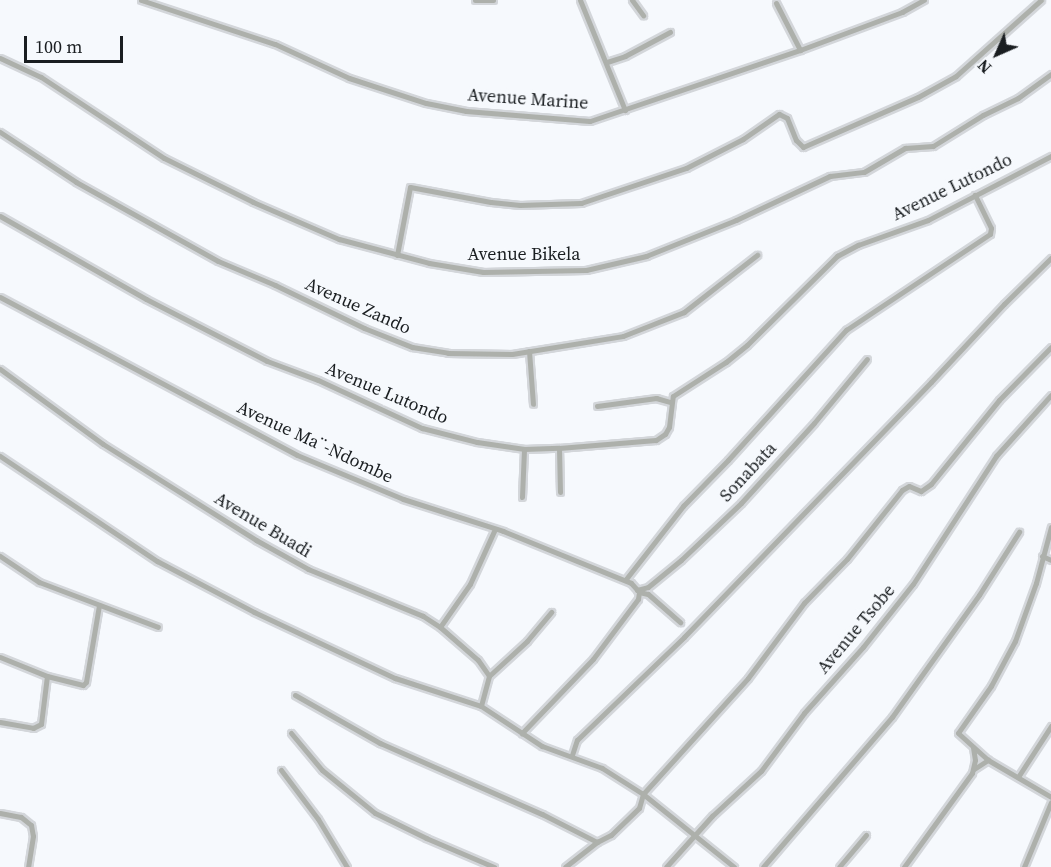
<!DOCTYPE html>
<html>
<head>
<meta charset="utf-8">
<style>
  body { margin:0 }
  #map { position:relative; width:1051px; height:867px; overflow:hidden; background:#f6f9fd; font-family:"Source Serif 4",serif }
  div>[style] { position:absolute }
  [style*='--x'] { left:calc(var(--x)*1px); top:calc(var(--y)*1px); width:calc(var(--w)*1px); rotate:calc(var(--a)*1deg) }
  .roads { filter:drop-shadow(2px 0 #d3d6da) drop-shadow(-2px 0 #d3d6da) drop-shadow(0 2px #d3d6da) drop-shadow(0 -2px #d3d6da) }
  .minor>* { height:5px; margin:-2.5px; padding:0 2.5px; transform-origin:2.5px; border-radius:2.5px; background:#adb0ab }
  span { translate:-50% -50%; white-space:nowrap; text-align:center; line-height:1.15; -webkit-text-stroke:6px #f6f9fd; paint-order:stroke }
  .street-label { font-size:18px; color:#1a1e21 }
  .north { position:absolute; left:967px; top:24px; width:60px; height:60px; -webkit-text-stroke:4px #f6f9fd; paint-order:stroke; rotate:225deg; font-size:16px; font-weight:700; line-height:24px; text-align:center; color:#1a1e21 }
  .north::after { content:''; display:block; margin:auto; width:21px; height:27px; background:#1a1e21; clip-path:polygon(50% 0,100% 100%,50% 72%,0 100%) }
  .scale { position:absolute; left:24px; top:36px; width:99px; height:27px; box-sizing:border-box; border:3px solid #1a1e21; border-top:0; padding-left:8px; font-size:18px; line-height:21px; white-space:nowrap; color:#1a1e21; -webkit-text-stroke:4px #f6f9fd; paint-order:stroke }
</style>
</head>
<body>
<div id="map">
  <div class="roads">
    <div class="minor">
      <div style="--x:141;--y:0;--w:141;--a:18.2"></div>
      <div style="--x:275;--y:44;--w:81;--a:24.7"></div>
      <div style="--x:349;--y:78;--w:81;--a:18"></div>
      <div style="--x:426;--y:103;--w:41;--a:11.3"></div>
      <div style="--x:466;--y:111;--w:124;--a:4.6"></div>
      <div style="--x:590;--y:121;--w:222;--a:-18.7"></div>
      <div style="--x:800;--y:50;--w:109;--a:-20.4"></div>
      <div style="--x:902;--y:12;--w:25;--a:-29"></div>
      <div style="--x:475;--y:0;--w:18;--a:0"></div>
      <div style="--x:580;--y:0;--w:119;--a:67.8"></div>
      <div style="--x:632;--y:0;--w:19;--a:54"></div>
      <div style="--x:776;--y:3;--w:53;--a:62.9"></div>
      <div style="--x:0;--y:58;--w:45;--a:24.9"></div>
      <div style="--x:41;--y:77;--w:147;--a:33.4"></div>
      <div style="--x:164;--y:158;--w:99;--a:26.3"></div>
      <div style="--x:253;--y:202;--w:94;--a:23.3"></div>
      <div style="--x:339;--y:239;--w:93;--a:14.9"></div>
      <div style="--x:429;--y:263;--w:55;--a:9.5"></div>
      <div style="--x:483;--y:272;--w:103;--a:-1.1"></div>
      <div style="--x:586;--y:270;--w:62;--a:-13.1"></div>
      <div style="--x:646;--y:256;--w:97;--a:-21.8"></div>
      <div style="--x:736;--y:220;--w:104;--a:-25.1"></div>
      <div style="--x:830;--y:176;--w:34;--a:-7"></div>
      <div style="--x:864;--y:172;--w:48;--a:-30.3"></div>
      <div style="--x:905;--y:148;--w:28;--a:-4"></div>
      <div style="--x:933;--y:146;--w:59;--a:-31.8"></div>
      <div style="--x:983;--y:115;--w:39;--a:-26"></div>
      <div style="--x:1018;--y:98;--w:41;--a:-36"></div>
      <div style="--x:607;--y:62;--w:19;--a:-18"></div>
      <div style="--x:625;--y:56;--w:51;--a:-28.1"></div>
      <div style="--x:0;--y:132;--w:91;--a:33.3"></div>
      <div style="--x:76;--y:182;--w:162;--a:29.1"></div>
      <div style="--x:218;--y:261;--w:62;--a:22.8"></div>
      <div style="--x:275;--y:285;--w:99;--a:25.8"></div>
      <div style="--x:364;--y:328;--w:52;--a:21.6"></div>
      <div style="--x:412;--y:347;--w:36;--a:9"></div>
      <div style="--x:448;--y:353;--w:64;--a:0.9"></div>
      <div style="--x:512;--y:354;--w:112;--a:-9.2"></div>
      <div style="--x:623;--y:336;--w:66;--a:-21.5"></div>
      <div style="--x:684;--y:312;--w:93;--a:-38"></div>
      <div style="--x:0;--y:216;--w:168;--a:29.6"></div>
      <div style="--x:146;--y:299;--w:136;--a:27.1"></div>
      <div style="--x:267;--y:361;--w:54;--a:20.4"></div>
      <div style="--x:318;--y:380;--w:115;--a:24.8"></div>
      <div style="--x:422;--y:428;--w:57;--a:14.3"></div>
      <div style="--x:477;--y:442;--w:48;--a:8.5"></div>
      <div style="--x:524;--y:449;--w:35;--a:-2"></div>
      <div style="--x:559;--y:448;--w:97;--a:-4.7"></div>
      <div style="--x:656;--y:440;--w:11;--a:-34"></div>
      <div style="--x:665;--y:434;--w:8;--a:-60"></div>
      <div style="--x:669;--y:427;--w:31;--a:-83"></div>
      <div style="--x:673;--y:396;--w:63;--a:-32.7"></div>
      <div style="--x:726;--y:362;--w:27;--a:-39"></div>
      <div style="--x:747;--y:345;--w:127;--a:-44.7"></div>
      <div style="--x:837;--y:256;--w:24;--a:-28"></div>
      <div style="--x:858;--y:245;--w:74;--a:-19.7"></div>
      <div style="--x:928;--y:220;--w:139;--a:-27.5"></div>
      <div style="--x:397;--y:255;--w:69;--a:-79.2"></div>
      <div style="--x:410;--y:187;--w:82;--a:10.5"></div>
      <div style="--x:491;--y:202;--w:29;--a:6"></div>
      <div style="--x:520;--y:205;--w:61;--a:-1.9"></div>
      <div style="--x:581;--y:203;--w:111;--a:-18.4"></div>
      <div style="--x:686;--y:168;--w:64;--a:-27"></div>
      <div style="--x:743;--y:139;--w:44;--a:-34.8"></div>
      <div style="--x:779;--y:114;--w:9;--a:27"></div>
      <div style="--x:787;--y:118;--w:24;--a:68"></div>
      <div style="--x:796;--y:140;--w:10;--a:45"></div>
      <div style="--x:803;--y:147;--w:125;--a:-23.5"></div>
      <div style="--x:918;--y:97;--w:43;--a:-28.9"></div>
      <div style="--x:956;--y:76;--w:114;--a:-41.8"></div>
      <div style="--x:0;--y:297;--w:336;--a:28"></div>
      <div style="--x:297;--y:455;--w:115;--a:22.5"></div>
      <div style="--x:403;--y:499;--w:105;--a:17.7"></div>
      <div style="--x:503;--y:531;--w:138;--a:22.1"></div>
      <div style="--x:631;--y:583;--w:12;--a:48"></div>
      <div style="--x:639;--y:592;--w:7;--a:98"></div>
      <div style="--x:638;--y:599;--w:75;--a:126.9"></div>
      <div style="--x:593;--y:659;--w:103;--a:133.8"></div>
      <div style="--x:529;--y:351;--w:53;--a:85.7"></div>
      <div style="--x:0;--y:369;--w:127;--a:36.1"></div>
      <div style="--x:103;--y:444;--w:181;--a:32.1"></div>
      <div style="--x:256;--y:540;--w:60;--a:29.1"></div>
      <div style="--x:308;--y:569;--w:124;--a:22.2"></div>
      <div style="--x:423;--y:616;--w:20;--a:33"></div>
      <div style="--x:440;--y:627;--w:50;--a:41"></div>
      <div style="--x:478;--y:660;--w:19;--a:55"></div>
      <div style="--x:489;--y:676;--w:31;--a:105"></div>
      <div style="--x:597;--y:406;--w:60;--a:-7.7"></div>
      <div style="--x:656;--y:398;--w:15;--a:16"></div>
      <div style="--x:559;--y:448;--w:44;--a:88.7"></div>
      <div style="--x:0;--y:456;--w:189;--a:33.8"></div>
      <div style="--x:157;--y:561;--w:110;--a:27.7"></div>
      <div style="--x:254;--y:612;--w:156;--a:25.1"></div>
      <div style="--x:395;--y:678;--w:90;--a:18"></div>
      <div style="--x:481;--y:706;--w:73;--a:33.3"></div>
      <div style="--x:542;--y:746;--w:64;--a:20.1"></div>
      <div style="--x:602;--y:768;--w:49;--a:32.4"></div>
      <div style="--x:643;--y:794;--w:117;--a:38.7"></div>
      <div style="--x:522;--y:497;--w:48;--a:-87.6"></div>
      <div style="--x:1051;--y:527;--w:58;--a:105"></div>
      <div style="--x:1036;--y:583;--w:62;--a:109.9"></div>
      <div style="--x:1015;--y:641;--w:51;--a:118.1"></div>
      <div style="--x:991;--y:686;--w:57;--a:125.1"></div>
      <div style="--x:958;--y:733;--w:40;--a:42"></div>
      <div style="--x:988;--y:760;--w:73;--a:30.4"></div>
      <div style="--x:0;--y:556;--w:47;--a:33.7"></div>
      <div style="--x:39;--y:582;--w:127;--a:20.7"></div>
      <div style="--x:1042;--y:556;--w:10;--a:24"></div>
      <div style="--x:626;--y:579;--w:93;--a:-52"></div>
      <div style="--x:683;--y:506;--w:64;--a:-45.6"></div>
      <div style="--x:728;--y:460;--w:176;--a:-47.8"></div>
      <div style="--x:846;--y:330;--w:173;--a:-33.7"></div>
      <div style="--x:990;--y:234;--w:6;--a:-81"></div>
      <div style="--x:991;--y:228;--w:37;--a:-116"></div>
      <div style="--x:637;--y:590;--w:11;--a:-15"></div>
      <div style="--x:648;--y:587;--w:43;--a:-39.3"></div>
      <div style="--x:681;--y:560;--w:83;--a:-43.5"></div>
      <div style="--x:741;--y:503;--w:108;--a:-47.6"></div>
      <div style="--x:814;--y:423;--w:83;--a:-50.4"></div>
      <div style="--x:639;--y:592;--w:9;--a:13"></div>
      <div style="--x:648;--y:594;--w:43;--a:41.2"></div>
      <div style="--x:440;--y:627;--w:52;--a:-55.1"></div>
      <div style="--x:470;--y:584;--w:60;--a:-65.6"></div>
      <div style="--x:0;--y:657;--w:51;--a:22"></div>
      <div style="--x:47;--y:676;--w:37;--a:14"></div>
      <div style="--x:83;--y:685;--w:4;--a:-45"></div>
      <div style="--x:86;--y:682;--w:78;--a:-80.4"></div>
      <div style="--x:489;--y:676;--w:52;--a:-42.6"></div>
      <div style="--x:527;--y:641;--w:38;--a:-50"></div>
      <div style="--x:295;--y:695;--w:98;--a:29.5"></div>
      <div style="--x:380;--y:743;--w:177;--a:23.7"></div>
      <div style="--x:542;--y:814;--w:62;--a:27"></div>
      <div style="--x:0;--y:722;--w:34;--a:10"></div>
      <div style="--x:33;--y:728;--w:9;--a:-27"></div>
      <div style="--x:41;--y:724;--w:48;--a:-82.9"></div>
      <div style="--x:291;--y:733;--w:48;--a:50"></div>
      <div style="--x:322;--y:770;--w:68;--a:39.1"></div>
      <div style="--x:375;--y:813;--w:57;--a:26.1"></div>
      <div style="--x:426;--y:838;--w:74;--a:23.1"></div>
      <div style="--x:572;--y:755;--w:16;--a:-72"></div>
      <div style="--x:577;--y:740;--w:149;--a:-43.9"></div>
      <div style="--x:684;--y:637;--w:355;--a:-45.9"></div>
      <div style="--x:931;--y:382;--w:107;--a:-46.9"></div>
      <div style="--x:1004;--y:304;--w:66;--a:-44.4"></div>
      <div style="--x:974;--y:769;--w:17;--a:-33"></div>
      <div style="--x:281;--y:770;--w:61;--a:52.9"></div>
      <div style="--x:318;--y:819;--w:56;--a:58.9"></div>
      <div style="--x:1018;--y:777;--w:61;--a:-57.1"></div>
      <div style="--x:0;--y:813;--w:21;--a:11"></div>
      <div style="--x:21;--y:817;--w:13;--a:39"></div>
      <div style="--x:31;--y:825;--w:11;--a:80"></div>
      <div style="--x:33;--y:836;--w:31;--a:99"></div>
      <div style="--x:565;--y:867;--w:41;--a:-38"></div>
      <div style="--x:597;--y:842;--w:16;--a:-27"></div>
      <div style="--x:611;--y:835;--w:39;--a:-44"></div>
      <div style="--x:639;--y:808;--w:15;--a:-74"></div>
      <div style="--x:643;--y:794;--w:156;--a:-47.8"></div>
      <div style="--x:748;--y:678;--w:94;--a:-53.3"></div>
      <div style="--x:804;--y:603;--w:62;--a:-45.7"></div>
      <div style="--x:847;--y:559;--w:88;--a:-51.4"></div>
      <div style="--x:902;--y:490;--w:8;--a:-30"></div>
      <div style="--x:909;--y:486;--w:13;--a:23"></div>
      <div style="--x:921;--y:491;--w:12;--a:-35"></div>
      <div style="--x:931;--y:484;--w:108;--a:-51"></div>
      <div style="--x:999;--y:400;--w:74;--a:-45.5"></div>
      <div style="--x:666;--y:867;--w:69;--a:-48"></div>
      <div style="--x:712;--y:816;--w:67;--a:-42.6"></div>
      <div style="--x:761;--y:771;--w:72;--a:-53.4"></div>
      <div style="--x:804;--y:713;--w:89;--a:-48.2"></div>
      <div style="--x:863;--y:647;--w:80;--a:-51.6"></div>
      <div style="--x:913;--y:584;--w:153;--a:-57"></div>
      <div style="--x:996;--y:456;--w:82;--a:-48"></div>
      <div style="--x:763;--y:867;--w:198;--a:-49.3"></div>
      <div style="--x:892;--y:717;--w:150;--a:-54.5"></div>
      <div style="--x:979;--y:595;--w:75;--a:-57.6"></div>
      <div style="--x:839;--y:867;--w:42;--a:-49.8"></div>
      <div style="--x:904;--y:867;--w:116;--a:-54.1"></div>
      <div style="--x:972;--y:773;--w:13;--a:-77"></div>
      <div style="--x:975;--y:760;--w:13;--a:-99"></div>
      <div style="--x:1024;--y:867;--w:70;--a:-67.4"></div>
    </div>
  </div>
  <div class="street-label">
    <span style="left:528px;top:99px;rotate:4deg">Avenue Marine</span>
    <span style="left:952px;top:187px;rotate:-26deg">Avenue Lutondo</span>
    <span style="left:524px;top:254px">Avenue Bikela</span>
    <span style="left:358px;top:306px;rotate:24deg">Avenue Zando</span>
    <span style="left:387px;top:393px;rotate:23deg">Avenue Lutondo</span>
    <span style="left:315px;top:442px;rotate:25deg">Avenue Ma¨-Ndombe</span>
    <span style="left:748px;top:472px;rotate:-47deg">Sonabata</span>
    <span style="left:263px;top:525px;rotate:31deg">Avenue Buadi</span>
    <span style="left:856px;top:629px;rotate:-50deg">Avenue Tsobe</span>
  </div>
  <div class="north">N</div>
  <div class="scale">100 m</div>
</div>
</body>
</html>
